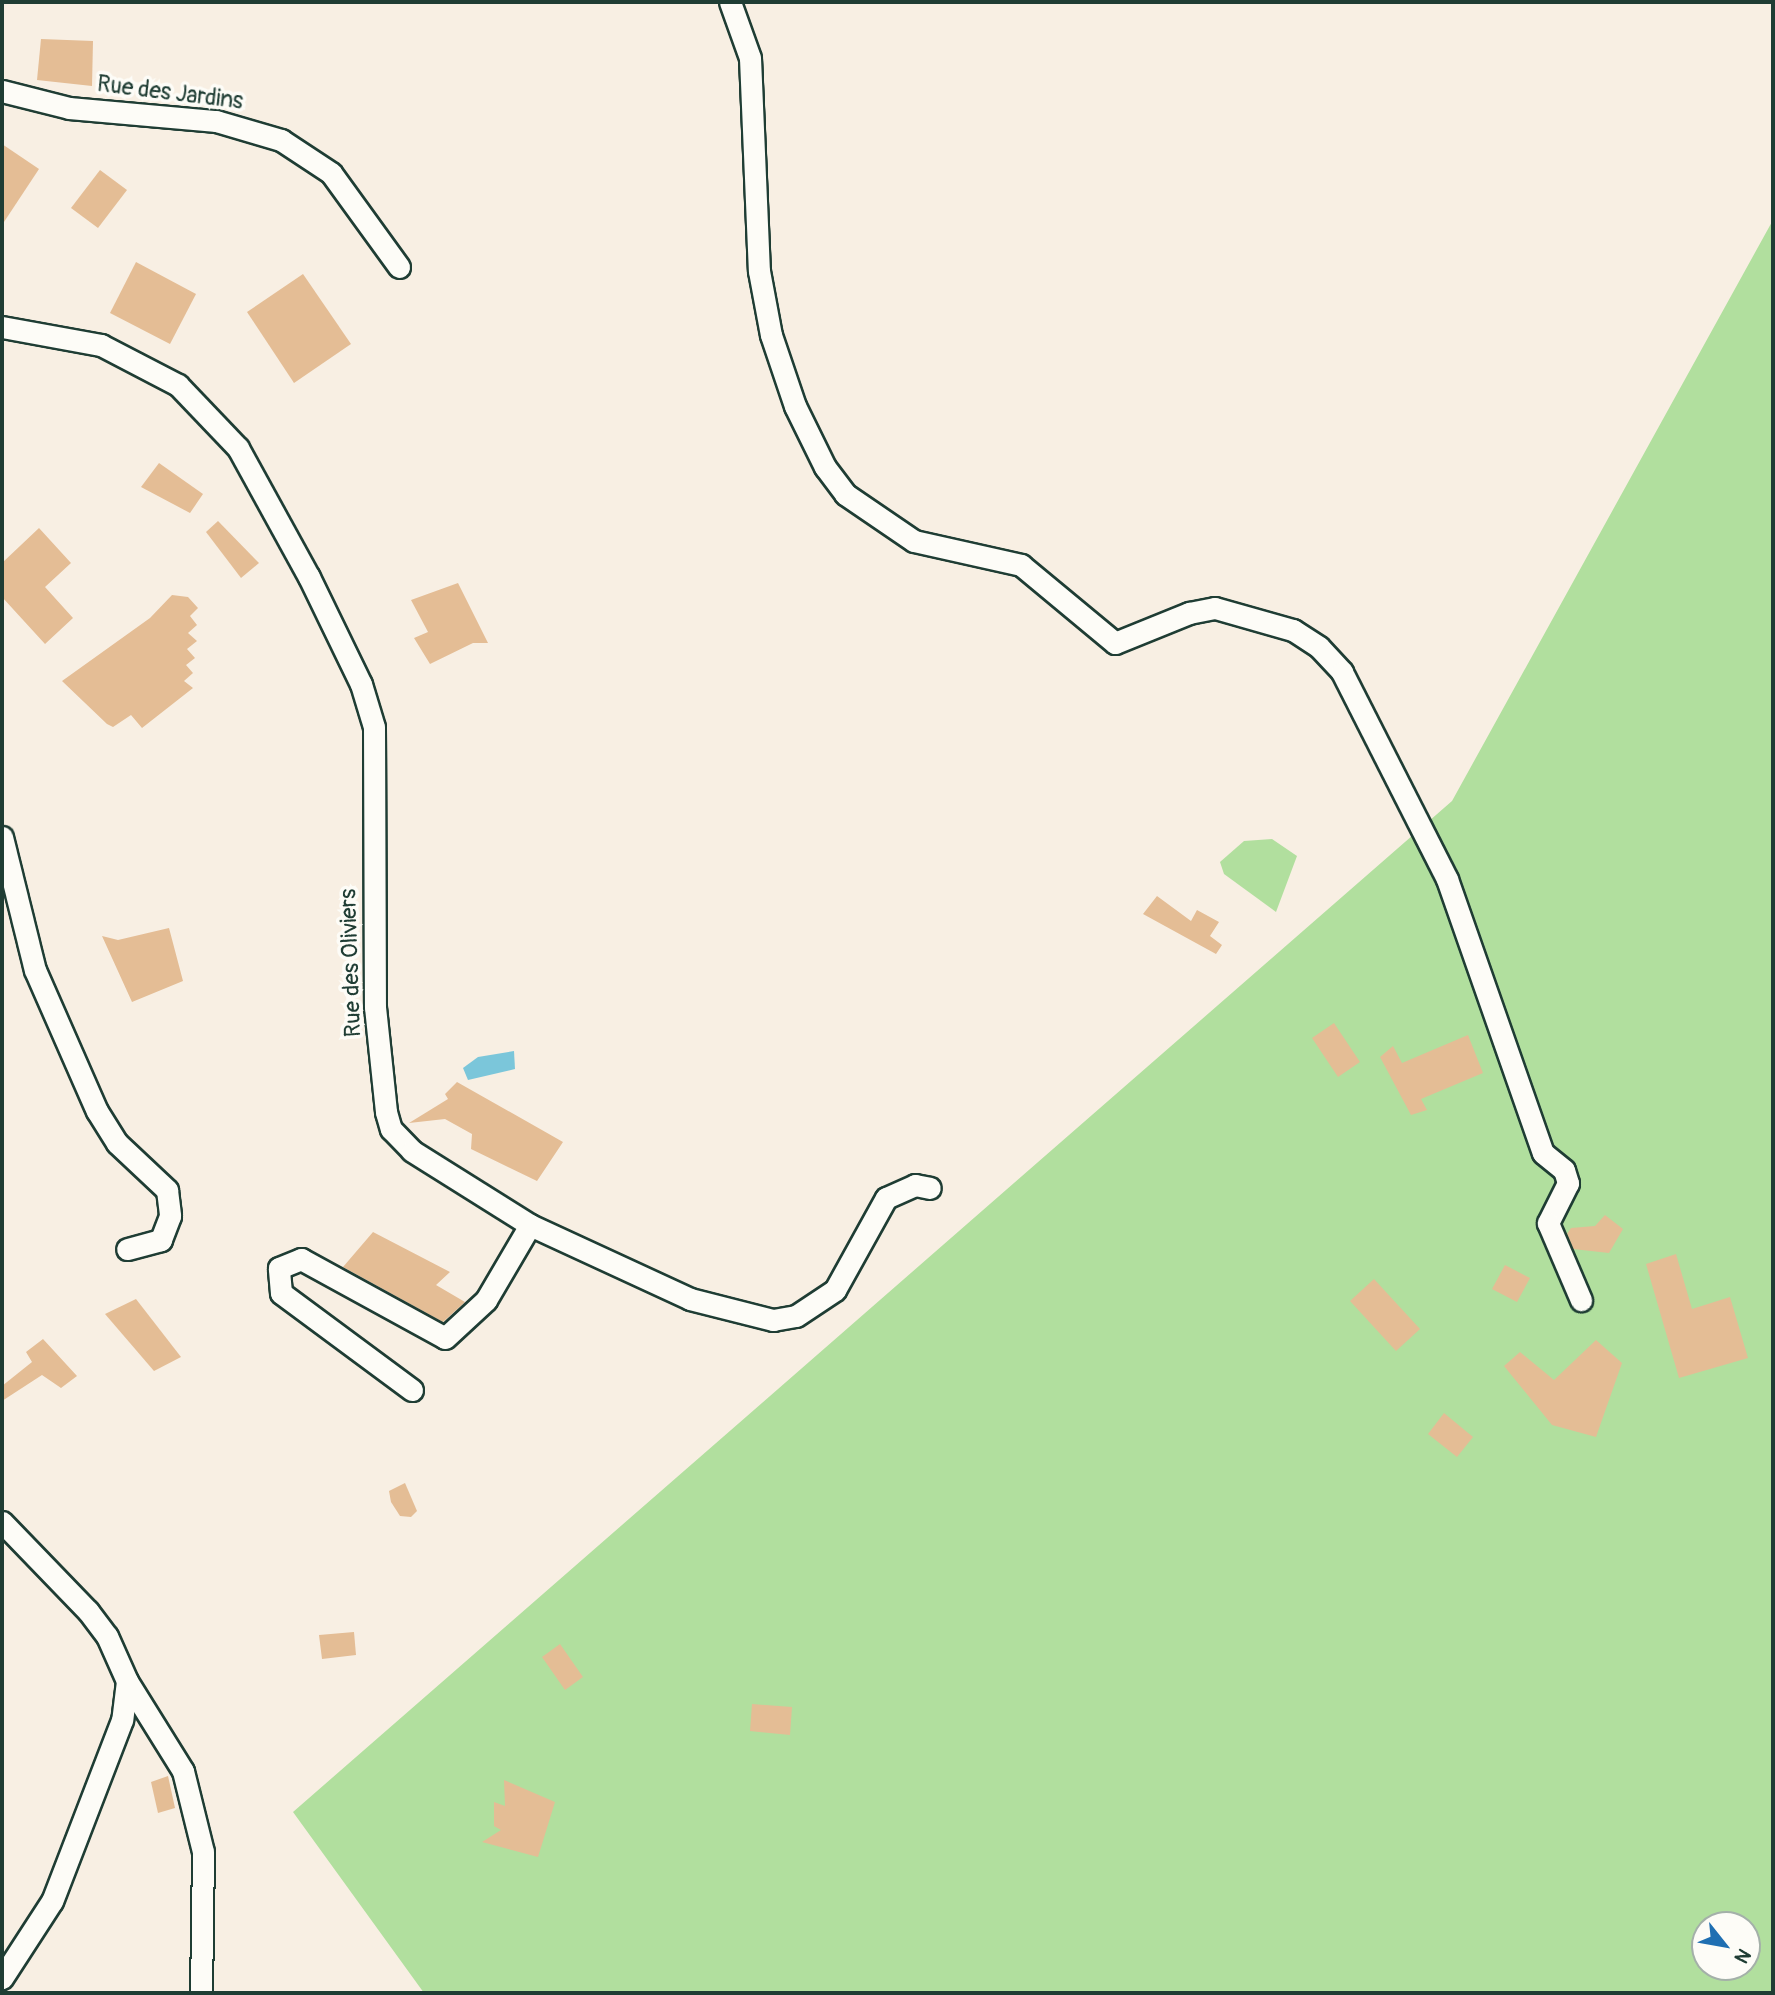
<!DOCTYPE html>
<html>
<head>
<meta charset="utf-8">
<style>
  body { margin:0 }
  #map { position:relative; width:1775px; height:1995px; overflow:hidden; background:#f8efe3; font-family:Pangolin,sans-serif }
  div>[style] { position:absolute }
  [style*='--x'] { left:calc(var(--x)*1px); top:calc(var(--y)*1px); width:calc(var(--w)*1px); rotate:calc(var(--a)*1deg) }
  .green>* { inset:0; background:#b1df9e }
  .water>* { inset:0; background:#7bc6da }
  .building>* { inset:0; background:#e4bd95 }
  .roads { filter:drop-shadow(2px 0 #1f3d34) drop-shadow(-2px 0 #1f3d34) drop-shadow(0 2px #1f3d34) drop-shadow(0 -2px #1f3d34) }
  .street>* { height:21px; margin:-10.5px; padding:0 10.5px; transform-origin:10.5px; border-radius:10.5px; background:#fdfcf7 }
  span { translate:-50% -50%; white-space:nowrap; text-align:center; line-height:1.15; -webkit-text-stroke:7px #fdfcf7; paint-order:stroke }
  .street-label { font-size:23px; color:#1f3d34 }
  .frame { position:absolute; inset:0; border:4px solid #1f3d34; pointer-events:none }
  .north { position:absolute; left:1691px; top:1911px; width:70px; height:70px; box-sizing:border-box; background:#fdfcf7; border:2px solid #a4b0a9; border-radius:50%; rotate:121deg; font-size:19px; font-weight:700; line-height:28px; text-align:center; color:#1f3d34 }
  .north::after { content:''; display:block; margin:auto; width:24px; height:32px; background:#1f6fb2; clip-path:polygon(50% 0,100% 100%,50% 72%,0 100%) }
</style>
</head>
<body>
<div id="map">
  <div class="green">
    <div style="clip-path:polygon(evenodd,1773px 220px,1773px 1993px,424px 1993px,293px 1812px,1452px 801px,1773px 220px,1705px 1925px,1747px 1925px,1747px 1967px,1705px 1967px,1705px 1925px)"></div>
    <div style="clip-path:polygon(1272px 839px,1297px 856px,1276px 912px,1224px 874px,1220px 862px,1244px 841px)"></div>
  </div>
  <div class="water">
    <div style="clip-path:polygon(514px 1051px,515px 1069px,468px 1080px,463px 1068px,478px 1057px)"></div>
  </div>
  <div class="building">
    <div style="clip-path:polygon(41px 39px,93px 41px,92px 86px,37px 80px)"></div>
    <div style="clip-path:polygon(2px 144px,39px 169px,2px 225px)"></div>
    <div style="clip-path:polygon(100px 170px,127px 190px,98px 228px,71px 208px)"></div>
    <div style="clip-path:polygon(136px 262px,196px 294px,170px 344px,110px 313px)"></div>
    <div style="clip-path:polygon(303px 274px,351px 344px,294px 383px,247px 312px)"></div>
    <div style="clip-path:polygon(159px 463px,203px 494px,190px 513px,141px 487px)"></div>
    <div style="clip-path:polygon(218px 521px,259px 563px,241px 578px,206px 532px)"></div>
    <div style="clip-path:polygon(39px 528px,71px 563px,45px 587px,73px 618px,45px 644px,2px 597px,2px 563px)"></div>
    <div style="clip-path:polygon(458px 583px,488px 643px,473px 643px,430px 664px,414px 638px,428px 632px,411px 600px)"></div>
    <div style="clip-path:polygon(172px 595px,188px 597px,198px 608px,190px 616px,197px 625px,188px 633px,197px 641px,187px 649px,195px 658px,186px 665px,193px 673px,184px 681px,193px 688px,142px 728px,131px 715px,113px 727px,107px 724px,62px 681px,150px 618px)"></div>
    <div style="clip-path:polygon(1157px 896px,1191px 921px,1197px 910px,1219px 922px,1210px 936px,1222px 945px,1216px 954px,1143px 914px)"></div>
    <div style="clip-path:polygon(169px 928px,183px 981px,132px 1002px,102px 936px,118px 940px)"></div>
    <div style="clip-path:polygon(1334px 1023px,1360px 1062px,1338px 1077px,1312px 1038px)"></div>
    <div style="clip-path:polygon(1468px 1035px,1483px 1073px,1421px 1099px,1427px 1110px,1411px 1115px,1380px 1057px,1393px 1046px,1402px 1063px)"></div>
    <div style="clip-path:polygon(457px 1082px,563px 1142px,537px 1181px,471px 1149px,472px 1134px,445px 1119px,409px 1123px,448px 1099px,445px 1094px)"></div>
    <div style="clip-path:polygon(1605px 1215px,1623px 1229px,1609px 1253px,1573px 1249px,1567px 1234px,1571px 1228px,1595px 1226px)"></div>
    <div style="clip-path:polygon(373px 1232px,450px 1272px,436px 1285px,465px 1302px,443px 1322px,343px 1267px)"></div>
    <div style="clip-path:polygon(1676px 1254px,1692px 1309px,1730px 1297px,1748px 1358px,1679px 1378px,1646px 1264px)"></div>
    <div style="clip-path:polygon(1505px 1265px,1530px 1278px,1517px 1302px,1492px 1289px)"></div>
    <div style="clip-path:polygon(1374px 1279px,1420px 1329px,1396px 1351px,1350px 1301px)"></div>
    <div style="clip-path:polygon(136px 1299px,181px 1357px,154px 1371px,105px 1314px)"></div>
    <div style="clip-path:polygon(43px 1339px,77px 1376px,61px 1388px,42px 1375px,2px 1401px,2px 1386px,32px 1362px,26px 1352px)"></div>
    <div style="clip-path:polygon(1596px 1340px,1622px 1363px,1596px 1437px,1552px 1425px,1504px 1366px,1520px 1352px,1554px 1380px)"></div>
    <div style="clip-path:polygon(1444px 1413px,1473px 1437px,1457px 1457px,1428px 1434px)"></div>
    <div style="clip-path:polygon(405px 1483px,417px 1511px,411px 1517px,400px 1516px,391px 1502px,389px 1491px)"></div>
    <div style="clip-path:polygon(354px 1632px,356px 1655px,322px 1659px,319px 1635px)"></div>
    <div style="clip-path:polygon(560px 1644px,583px 1677px,565px 1690px,542px 1657px)"></div>
    <div style="clip-path:polygon(752px 1704px,792px 1707px,790px 1735px,750px 1731px)"></div>
    <div style="clip-path:polygon(168px 1776px,175px 1808px,158px 1813px,151px 1782px)"></div>
    <div style="clip-path:polygon(504px 1780px,555px 1802px,538px 1857px,482px 1842px,501px 1830px,494px 1826px,494px 1802px,505px 1806px)"></div>
  </div>
  <div class="roads">
    <div class="street">
      <div style="--x:730;--y:2;--w:59;--a:70.3"></div>
      <div style="--x:750;--y:58;--w:213;--a:87.6"></div>
      <div style="--x:759;--y:271;--w:65;--a:79.4"></div>
      <div style="--x:771;--y:335;--w:75;--a:71.3"></div>
      <div style="--x:795;--y:406;--w:68;--a:63.8"></div>
      <div style="--x:825;--y:467;--w:34;--a:53"></div>
      <div style="--x:845;--y:494;--w:83;--a:34.3"></div>
      <div style="--x:914;--y:541;--w:110;--a:12.6"></div>
      <div style="--x:1021;--y:565;--w:122;--a:39.7"></div>
      <div style="--x:1115;--y:643;--w:80;--a:-22.1"></div>
      <div style="--x:1189;--y:613;--w:26;--a:-11"></div>
      <div style="--x:1215;--y:608;--w:81;--a:15.8"></div>
      <div style="--x:1293;--y:630;--w:31;--a:33"></div>
      <div style="--x:1319;--y:647;--w:34;--a:47"></div>
      <div style="--x:1342;--y:672;--w:232;--a:63.1"></div>
      <div style="--x:1447;--y:879;--w:290;--a:70.7"></div>
      <div style="--x:1543;--y:1153;--w:27;--a:39"></div>
      <div style="--x:1564;--y:1170;--w:14;--a:73"></div>
      <div style="--x:1568;--y:1183;--w:45;--a:116.6"></div>
      <div style="--x:1548;--y:1223;--w:84;--a:66.8"></div>
      <div style="--x:2;--y:91;--w:69;--a:14.2"></div>
      <div style="--x:69;--y:108;--w:148;--a:5.1"></div>
      <div style="--x:216;--y:121;--w:68;--a:16.3"></div>
      <div style="--x:281;--y:140;--w:60;--a:33.4"></div>
      <div style="--x:331;--y:173;--w:116;--a:54.1"></div>
      <div style="--x:2;--y:327;--w:101;--a:10.3"></div>
      <div style="--x:101;--y:345;--w:87;--a:27.5"></div>
      <div style="--x:178;--y:385;--w:87;--a:46.4"></div>
      <div style="--x:238;--y:448;--w:147;--a:61.2"></div>
      <div style="--x:309;--y:577;--w:119;--a:64.1"></div>
      <div style="--x:361;--y:684;--w:45;--a:73.2"></div>
      <div style="--x:374;--y:727;--w:280;--a:89.8"></div>
      <div style="--x:375;--y:1007;--w:106;--a:84"></div>
      <div style="--x:386;--y:1112;--w:18;--a:74"></div>
      <div style="--x:391;--y:1129;--w:30;--a:46"></div>
      <div style="--x:412;--y:1151;--w:139;--a:32.1"></div>
      <div style="--x:530;--y:1225;--w:176;--a:24.8"></div>
      <div style="--x:690;--y:1299;--w:86;--a:14.2"></div>
      <div style="--x:773;--y:1320;--w:23;--a:-10"></div>
      <div style="--x:796;--y:1316;--w:47;--a:-33.7"></div>
      <div style="--x:835;--y:1290;--w:105;--a:-61"></div>
      <div style="--x:886;--y:1198;--w:32;--a:-24"></div>
      <div style="--x:915;--y:1185;--w:15;--a:11"></div>
      <div style="--x:2;--y:837;--w:137;--a:76.1"></div>
      <div style="--x:35;--y:970;--w:154;--a:66.3"></div>
      <div style="--x:97;--y:1111;--w:38;--a:58"></div>
      <div style="--x:117;--y:1143;--w:69;--a:43.2"></div>
      <div style="--x:167;--y:1190;--w:26;--a:83"></div>
      <div style="--x:170;--y:1216;--w:26;--a:111"></div>
      <div style="--x:161;--y:1240;--w:35;--a:165"></div>
      <div style="--x:412;--y:1390;--w:163;--a:-143.5"></div>
      <div style="--x:281;--y:1293;--w:25;--a:-95"></div>
      <div style="--x:279;--y:1268;--w:24;--a:-22"></div>
      <div style="--x:301;--y:1259;--w:164;--a:28.7"></div>
      <div style="--x:445;--y:1338;--w:56;--a:-42.8"></div>
      <div style="--x:486;--y:1300;--w:87;--a:-59.6"></div>
      <div style="--x:2;--y:1522;--w:124;--a:46"></div>
      <div style="--x:88;--y:1611;--w:31;--a:53"></div>
      <div style="--x:107;--y:1636;--w:49;--a:66"></div>
      <div style="--x:127;--y:1681;--w:39;--a:97"></div>
      <div style="--x:122;--y:1720;--w:194;--a:111.1"></div>
      <div style="--x:52;--y:1901;--w:92;--a:123"></div>
      <div style="--x:127;--y:1681;--w:106;--a:58.1"></div>
      <div style="--x:183;--y:1771;--w:83;--a:76.1"></div>
      <div style="--x:203;--y:1852;--w:141;--a:90.8"></div>
    </div>
  </div>
  <div class="street-label">
    <span style="left:170px;top:93px;rotate:7deg">Rue des Jardins</span>
    <span style="left:351px;top:963px;rotate:-92deg">Rue des Oliviers</span>
  </div>
  <div class="frame"></div>
  <div class="north">N</div>
</div>
</body>
</html>
